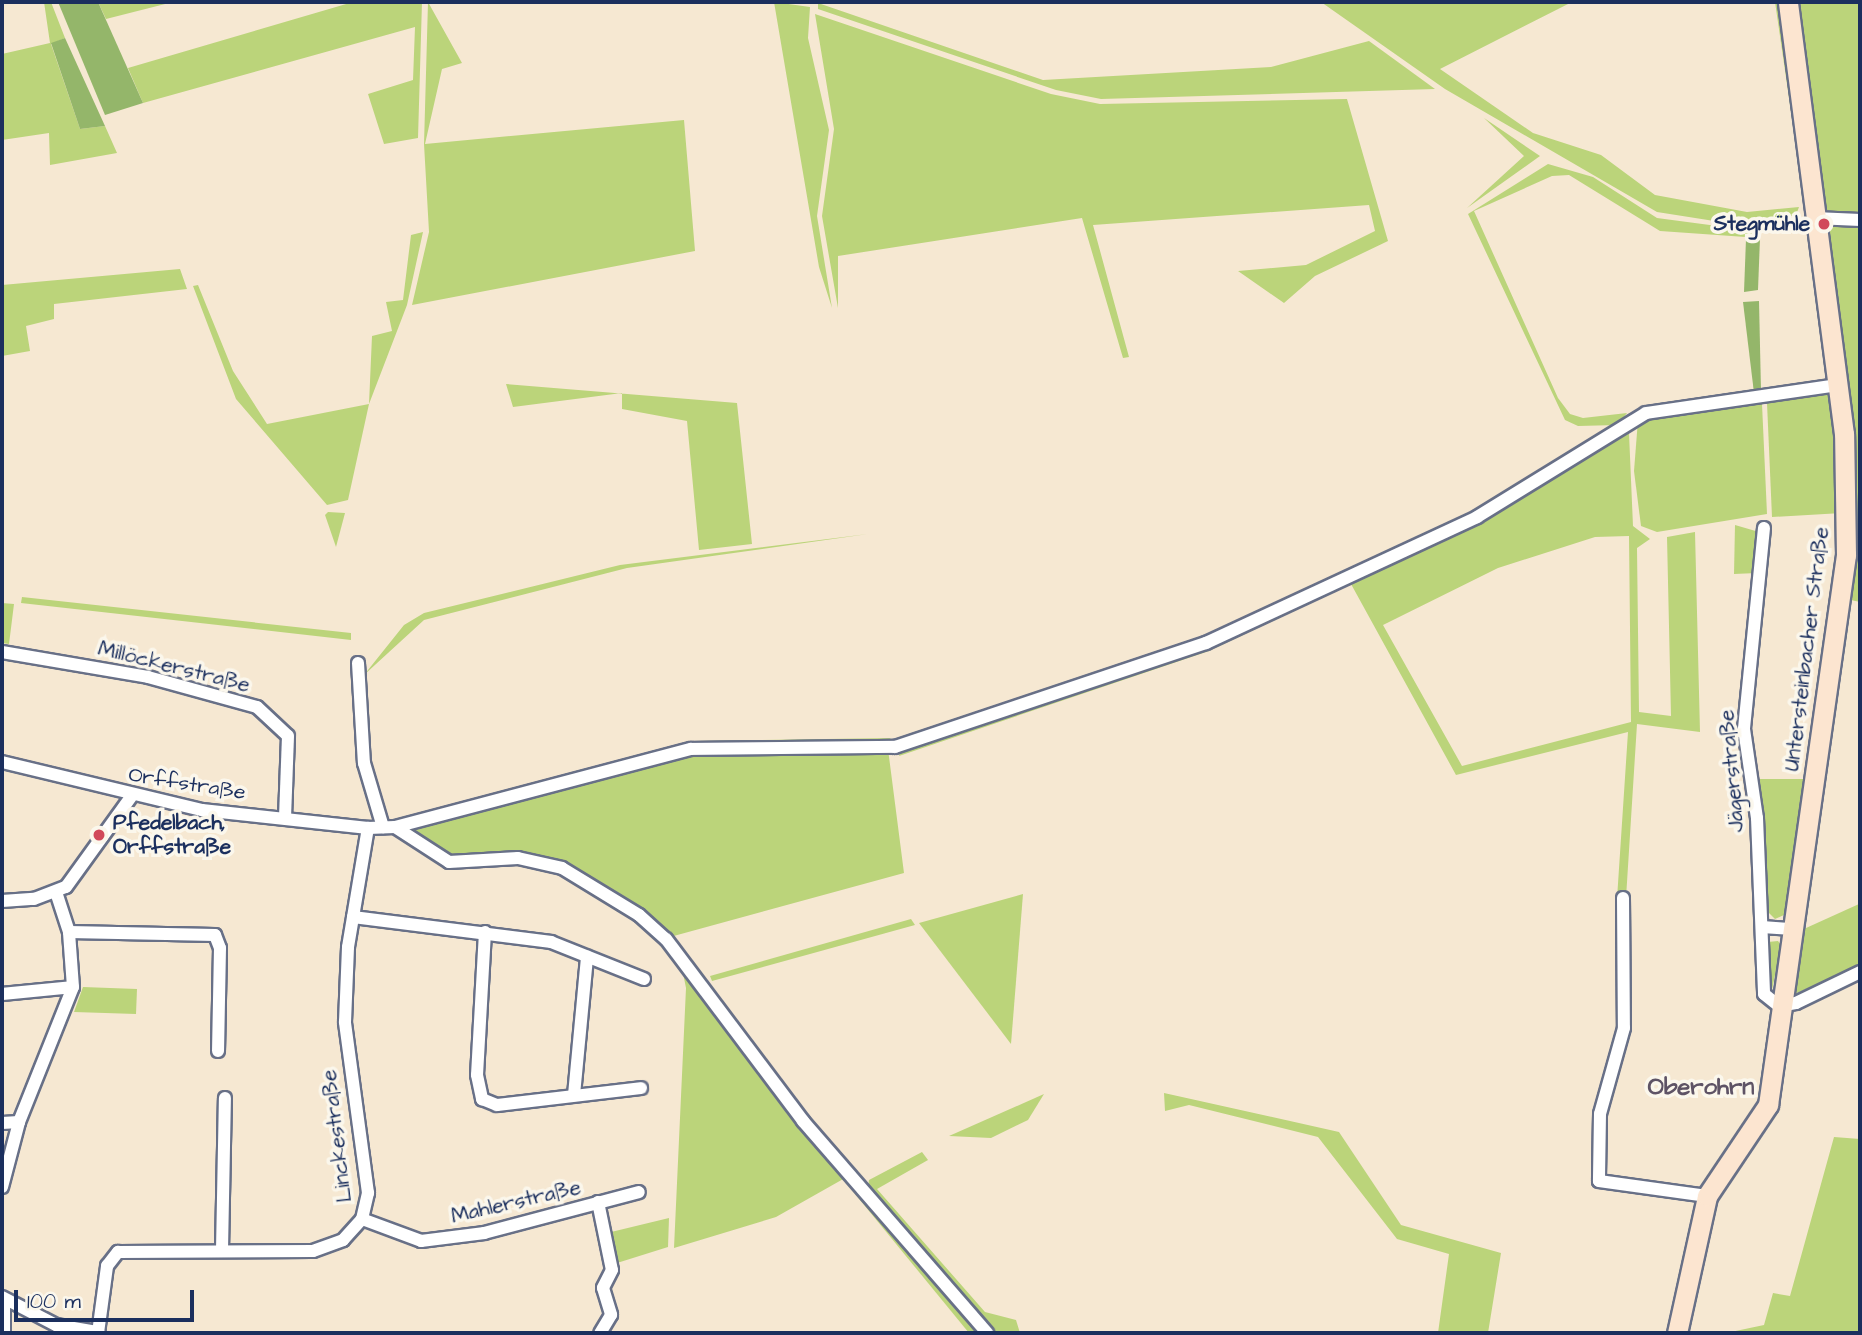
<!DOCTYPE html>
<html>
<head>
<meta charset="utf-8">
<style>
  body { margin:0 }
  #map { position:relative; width:1862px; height:1335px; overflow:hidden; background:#f6e8d2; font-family:"Architects Daughter",sans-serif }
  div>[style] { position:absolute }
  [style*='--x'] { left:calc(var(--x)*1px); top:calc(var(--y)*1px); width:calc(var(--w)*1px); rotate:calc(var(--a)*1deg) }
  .green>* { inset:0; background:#bbd47a }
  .forest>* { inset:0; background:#94b66a }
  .roads { filter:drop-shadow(2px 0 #687087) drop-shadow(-2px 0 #687087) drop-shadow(0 2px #687087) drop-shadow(0 -2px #687087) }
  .minor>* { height:12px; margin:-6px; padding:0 6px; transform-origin:6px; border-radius:6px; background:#fff }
  .secondary>* { height:19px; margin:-9.5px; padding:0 9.5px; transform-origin:9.5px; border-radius:9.5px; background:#fce5d0 }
  .dots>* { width:19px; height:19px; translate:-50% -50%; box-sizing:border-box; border:4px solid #fbf7ec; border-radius:50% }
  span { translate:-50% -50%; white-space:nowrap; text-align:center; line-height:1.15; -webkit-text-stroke:7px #fbf7ec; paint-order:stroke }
  .poi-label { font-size:21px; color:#1b2f5e; font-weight:700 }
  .right { translate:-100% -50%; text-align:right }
  .left { translate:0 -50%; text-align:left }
  .street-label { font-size:21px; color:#1b2f5e }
  .quarter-label { font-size:24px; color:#5e5365; font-weight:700 }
  .frame { position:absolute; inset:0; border:4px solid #1b2f5e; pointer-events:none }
  .scale { position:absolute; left:14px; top:1290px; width:180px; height:32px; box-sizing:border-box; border:4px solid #1b2f5e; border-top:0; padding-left:9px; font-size:21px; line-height:24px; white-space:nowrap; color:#1b2f5e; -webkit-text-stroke:5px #fbf7ec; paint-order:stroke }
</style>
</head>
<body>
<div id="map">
  <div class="green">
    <div style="clip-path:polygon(44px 2px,51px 2px,65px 38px,51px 44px,80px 129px,105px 126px,117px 153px,50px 165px,49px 133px,2px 140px,2px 54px,50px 43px)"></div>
    <div style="clip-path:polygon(98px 2px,173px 2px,106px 19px)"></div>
    <div style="clip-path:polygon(353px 2px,422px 2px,418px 138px,384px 144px,368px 94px,413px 80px,415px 27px,143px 103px,128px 68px)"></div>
    <div style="clip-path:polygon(428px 2px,462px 63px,442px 69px,425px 144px,684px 120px,695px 251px,412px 305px,429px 232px,424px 144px)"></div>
    <div style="clip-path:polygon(774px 2px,810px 7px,808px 38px,829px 130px,817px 216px,832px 308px,819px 267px)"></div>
    <div style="clip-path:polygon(1321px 2px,1572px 2px,1440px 69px,1533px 133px,1601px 155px,1655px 195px,1747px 212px,1799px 207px,1796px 215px,1746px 226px,1657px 212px,1445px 89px)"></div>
    <div style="clip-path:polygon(1775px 2px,1782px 2px,1805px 208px,1782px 50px)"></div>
    <div style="clip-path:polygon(1793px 2px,1860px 2px,1860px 216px,1831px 213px,1821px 205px)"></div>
    <div style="clip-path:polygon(818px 3px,1043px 80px,1271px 67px,1369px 41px,1435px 89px,1101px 99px,1056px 90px,818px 9px)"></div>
    <div style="clip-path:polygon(815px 14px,1051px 94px,1100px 104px,1347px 99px,1388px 241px,1315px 276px,1284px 303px,1238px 271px,1306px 265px,1375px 231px,1369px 205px,1093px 225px,1129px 357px,1123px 358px,1082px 218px,838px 256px,838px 308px,822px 216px,834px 129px)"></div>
    <div style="clip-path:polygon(1484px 118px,1540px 156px,1467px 208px,1524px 156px)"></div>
    <div style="clip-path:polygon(1548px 164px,1593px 177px,1657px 218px,1755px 231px,1760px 238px,1660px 231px,1569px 175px,1552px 176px,1474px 211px,1558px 398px,1570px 414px,1583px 418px,1627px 413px,1617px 425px,1578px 426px,1565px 420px,1468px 214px)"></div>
    <div style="clip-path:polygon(1829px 222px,1860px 223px,1860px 602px,1846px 599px)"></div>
    <div style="clip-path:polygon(423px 232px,407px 305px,369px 404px,348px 500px,327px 505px,236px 399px,193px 286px,198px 285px,233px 371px,267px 424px,369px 404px,372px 336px,392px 331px,386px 302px,403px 300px,411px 235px)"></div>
    <div style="clip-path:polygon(180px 269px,187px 289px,54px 304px,54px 319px,26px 326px,30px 351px,2px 356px,2px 285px)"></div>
    <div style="clip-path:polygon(506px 384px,737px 403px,752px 544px,699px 550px,687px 421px,622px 409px,622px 393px,513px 407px)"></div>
    <div style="clip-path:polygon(1824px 391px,1833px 396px,1842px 513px,1772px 517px,1767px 403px)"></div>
    <div style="clip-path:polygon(1751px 400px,1762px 404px,1767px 514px,1657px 532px,1641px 526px,1634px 471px,1638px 420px)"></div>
    <div style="clip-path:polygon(evenodd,1623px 430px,1629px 433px,1633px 526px,1650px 539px,1637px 548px,1639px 712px,1671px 716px,1667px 537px,1695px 532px,1700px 732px,1637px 724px,1625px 914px,1616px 914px,1628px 732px,1456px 775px,1351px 584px,1209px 651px,899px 756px,902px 748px,1207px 645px,1352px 584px,1623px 430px,1629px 536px,1631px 722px,1462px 766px,1383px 625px,1498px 568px,1595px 537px,1629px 536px)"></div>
    <div style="clip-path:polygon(328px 512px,345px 513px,336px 547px,325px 515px)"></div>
    <div style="clip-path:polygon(1735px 525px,1759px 532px,1757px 573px,1734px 574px)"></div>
    <div style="clip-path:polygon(868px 534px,627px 568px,424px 620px,364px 675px,404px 625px,424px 613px,620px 565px)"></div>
    <div style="clip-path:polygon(22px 597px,351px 633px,351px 640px,21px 603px)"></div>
    <div style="clip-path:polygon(2px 603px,14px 604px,9px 644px,2px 643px)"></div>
    <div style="clip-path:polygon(891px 738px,880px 745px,696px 741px)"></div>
    <div style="clip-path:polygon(888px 749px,904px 873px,670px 937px,563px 864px,518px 854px,451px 856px,406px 830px,691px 753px)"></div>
    <div style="clip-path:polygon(1757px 779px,1808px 779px,1786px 914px,1775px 919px,1767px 911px)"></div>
    <div style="clip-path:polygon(1023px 894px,1011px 1044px,919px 923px)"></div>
    <div style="clip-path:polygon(1859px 904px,1860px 966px,1792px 995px,1795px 933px)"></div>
    <div style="clip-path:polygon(911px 919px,915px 925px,712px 981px,710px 976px)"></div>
    <div style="clip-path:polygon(1778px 941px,1781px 945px,1772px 990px,1768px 942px)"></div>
    <div style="clip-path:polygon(681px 963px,845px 1178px,776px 1217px,674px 1248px,686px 988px)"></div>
    <div style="clip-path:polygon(83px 987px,137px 989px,136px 1014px,74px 1012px)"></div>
    <div style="clip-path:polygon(1164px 1093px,1339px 1132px,1401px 1225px,1501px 1253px,1488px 1333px,1438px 1333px,1449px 1254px,1397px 1239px,1318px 1137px,1189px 1105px,1165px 1111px)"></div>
    <div style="clip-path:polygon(1044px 1094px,1028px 1120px,991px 1138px,949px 1136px)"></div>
    <div style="clip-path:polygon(1834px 1137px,1860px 1139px,1860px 1333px,1726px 1333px,1764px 1325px,1773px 1293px,1790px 1296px)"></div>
    <div style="clip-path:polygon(922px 1152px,928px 1160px,877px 1189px,985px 1312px,1016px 1320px,1020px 1333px,991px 1333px,868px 1187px,869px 1180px)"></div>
    <div style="clip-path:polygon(851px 1189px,861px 1192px,981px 1333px,969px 1333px)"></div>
    <div style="clip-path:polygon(669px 1218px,668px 1247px,617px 1263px,607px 1233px)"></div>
  </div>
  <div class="forest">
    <div style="clip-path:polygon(58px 2px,98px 2px,143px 103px,105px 115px)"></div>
    <div style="clip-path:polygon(65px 38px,105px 126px,80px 129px,51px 43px)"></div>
    <div style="clip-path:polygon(1760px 238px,1758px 290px,1744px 292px,1746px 239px)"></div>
    <div style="clip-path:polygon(1759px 301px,1761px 391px,1754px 393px,1743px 302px)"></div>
  </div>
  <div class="roads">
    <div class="minor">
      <div style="--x:1815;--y:218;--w:45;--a:2.5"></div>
      <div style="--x:1764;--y:528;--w:202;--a:95.7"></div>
      <div style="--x:1744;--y:729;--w:90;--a:81.7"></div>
      <div style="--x:1757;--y:818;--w:176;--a:87.7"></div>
      <div style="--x:1764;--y:994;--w:19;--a:39"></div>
      <div style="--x:1779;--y:1006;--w:17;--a:-10"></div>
      <div style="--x:1796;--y:1003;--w:71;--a:-25.8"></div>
      <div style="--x:2;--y:652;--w:148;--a:9.7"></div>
      <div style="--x:148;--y:677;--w:113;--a:15.4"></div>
      <div style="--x:257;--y:707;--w:42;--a:43.1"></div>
      <div style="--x:288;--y:736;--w:81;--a:92.1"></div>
      <div style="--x:358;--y:663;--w:100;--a:86.6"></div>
      <div style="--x:364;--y:763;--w:67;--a:73.5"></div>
      <div style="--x:2;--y:762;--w:206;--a:13.5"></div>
      <div style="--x:202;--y:810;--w:167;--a:6.2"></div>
      <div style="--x:368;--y:828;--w:27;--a:-2"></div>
      <div style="--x:395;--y:827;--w:306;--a:-14.8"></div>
      <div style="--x:691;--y:749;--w:204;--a:-0.6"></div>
      <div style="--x:895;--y:747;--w:328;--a:-18.5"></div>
      <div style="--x:1206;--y:643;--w:299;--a:-24.9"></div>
      <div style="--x:1477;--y:517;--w:198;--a:-31.6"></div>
      <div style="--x:1646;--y:413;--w:193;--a:-8.3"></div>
      <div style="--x:395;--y:827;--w:64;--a:32.9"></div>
      <div style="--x:449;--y:862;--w:69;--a:-3.3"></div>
      <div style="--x:518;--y:858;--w:45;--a:12.8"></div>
      <div style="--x:562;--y:868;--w:90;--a:31.4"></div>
      <div style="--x:639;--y:915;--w:36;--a:42"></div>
      <div style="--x:666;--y:939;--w:228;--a:53"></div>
      <div style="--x:803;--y:1121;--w:281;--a:49"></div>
      <div style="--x:1623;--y:898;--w:130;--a:89.6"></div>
      <div style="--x:1624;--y:1028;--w:89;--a:105.6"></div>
      <div style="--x:1600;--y:1114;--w:67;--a:90.9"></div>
      <div style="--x:1599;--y:1181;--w:109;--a:7.9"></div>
      <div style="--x:2;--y:901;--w:32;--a:-4"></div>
      <div style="--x:34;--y:899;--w:34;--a:-21"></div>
      <div style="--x:66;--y:887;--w:111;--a:-54.2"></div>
      <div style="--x:353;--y:917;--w:200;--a:7.2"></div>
      <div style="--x:551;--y:942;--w:100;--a:21.7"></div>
      <div style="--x:1762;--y:927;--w:27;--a:4"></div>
      <div style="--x:69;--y:932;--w:146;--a:1.2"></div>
      <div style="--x:215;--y:935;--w:14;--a:69"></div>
      <div style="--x:220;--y:948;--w:103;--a:91.1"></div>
      <div style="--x:485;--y:932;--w:143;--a:93.2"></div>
      <div style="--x:477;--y:1075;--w:25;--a:78"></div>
      <div style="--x:482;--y:1099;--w:16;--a:22"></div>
      <div style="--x:497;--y:1105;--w:145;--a:-6.7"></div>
      <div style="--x:2;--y:994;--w:71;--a:-5.6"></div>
      <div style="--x:574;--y:1095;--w:139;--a:-84.6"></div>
      <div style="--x:2;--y:1123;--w:17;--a:-3"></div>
      <div style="--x:2;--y:1187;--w:67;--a:-75.3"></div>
      <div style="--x:19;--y:1122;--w:145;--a:-68.2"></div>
      <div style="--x:73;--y:987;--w:55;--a:-94.2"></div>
      <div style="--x:69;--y:932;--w:40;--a:-108"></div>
      <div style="--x:598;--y:1202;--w:69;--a:78.4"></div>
      <div style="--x:612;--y:1270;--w:20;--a:117"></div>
      <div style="--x:603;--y:1288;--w:28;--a:73"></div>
      <div style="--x:611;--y:1315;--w:21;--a:121"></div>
      <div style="--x:362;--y:1219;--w:63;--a:20.4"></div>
      <div style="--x:421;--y:1241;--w:64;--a:-7.2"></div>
      <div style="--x:484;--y:1233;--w:160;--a:-14.8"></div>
      <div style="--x:222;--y:1250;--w:152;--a:-88.9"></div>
      <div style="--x:2;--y:1297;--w:61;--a:27.4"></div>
      <div style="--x:56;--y:1325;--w:43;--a:9.5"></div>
      <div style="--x:4;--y:1333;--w:34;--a:-90"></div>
      <div style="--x:98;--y:1333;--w:68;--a:-82.3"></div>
      <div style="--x:107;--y:1266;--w:18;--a:-52"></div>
      <div style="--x:118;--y:1252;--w:195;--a:-0.3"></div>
      <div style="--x:313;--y:1251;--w:32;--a:-20"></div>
      <div style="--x:343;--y:1240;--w:28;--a:-48"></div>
      <div style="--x:362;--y:1219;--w:27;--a:-77"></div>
      <div style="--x:368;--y:1193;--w:173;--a:-97.7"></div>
      <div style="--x:345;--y:1022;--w:75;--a:-87.7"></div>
      <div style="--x:348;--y:947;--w:121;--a:-80.5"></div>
    </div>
    <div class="secondary">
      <div style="--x:1677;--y:1333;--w:140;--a:-77.6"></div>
      <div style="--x:1707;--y:1196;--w:110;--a:-56.2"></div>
      <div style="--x:1768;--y:1105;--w:556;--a:-81.93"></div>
      <div style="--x:1846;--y:555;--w:121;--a:-90.9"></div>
      <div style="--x:1844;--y:434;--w:436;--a:-97.4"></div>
    </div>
  </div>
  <div class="dots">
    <div style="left:1824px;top:224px;background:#d1495b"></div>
    <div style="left:99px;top:835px;background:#d1495b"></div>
  </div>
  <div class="poi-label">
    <span class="right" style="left:1810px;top:224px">Stegmühle</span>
    <span class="left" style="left:113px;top:835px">Pfedelbach,<br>Orffstraße</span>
  </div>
  <div class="street-label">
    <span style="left:1807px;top:649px;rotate:-83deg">Untersteinbacher Straße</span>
    <span style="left:174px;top:667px;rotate:14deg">Millöckerstraße</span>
    <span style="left:1732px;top:771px;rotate:-95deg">Jägerstraße</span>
    <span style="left:187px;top:784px;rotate:9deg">Orffstraße</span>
    <span style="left:337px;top:1136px;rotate:-97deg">Linckestraße</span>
    <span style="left:516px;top:1202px;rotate:-13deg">Mahlerstraße</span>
  </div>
  <div class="quarter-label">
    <span style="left:1701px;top:1088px">Oberohrn</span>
  </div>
  <div class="frame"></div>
  <div class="scale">100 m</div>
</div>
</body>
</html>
